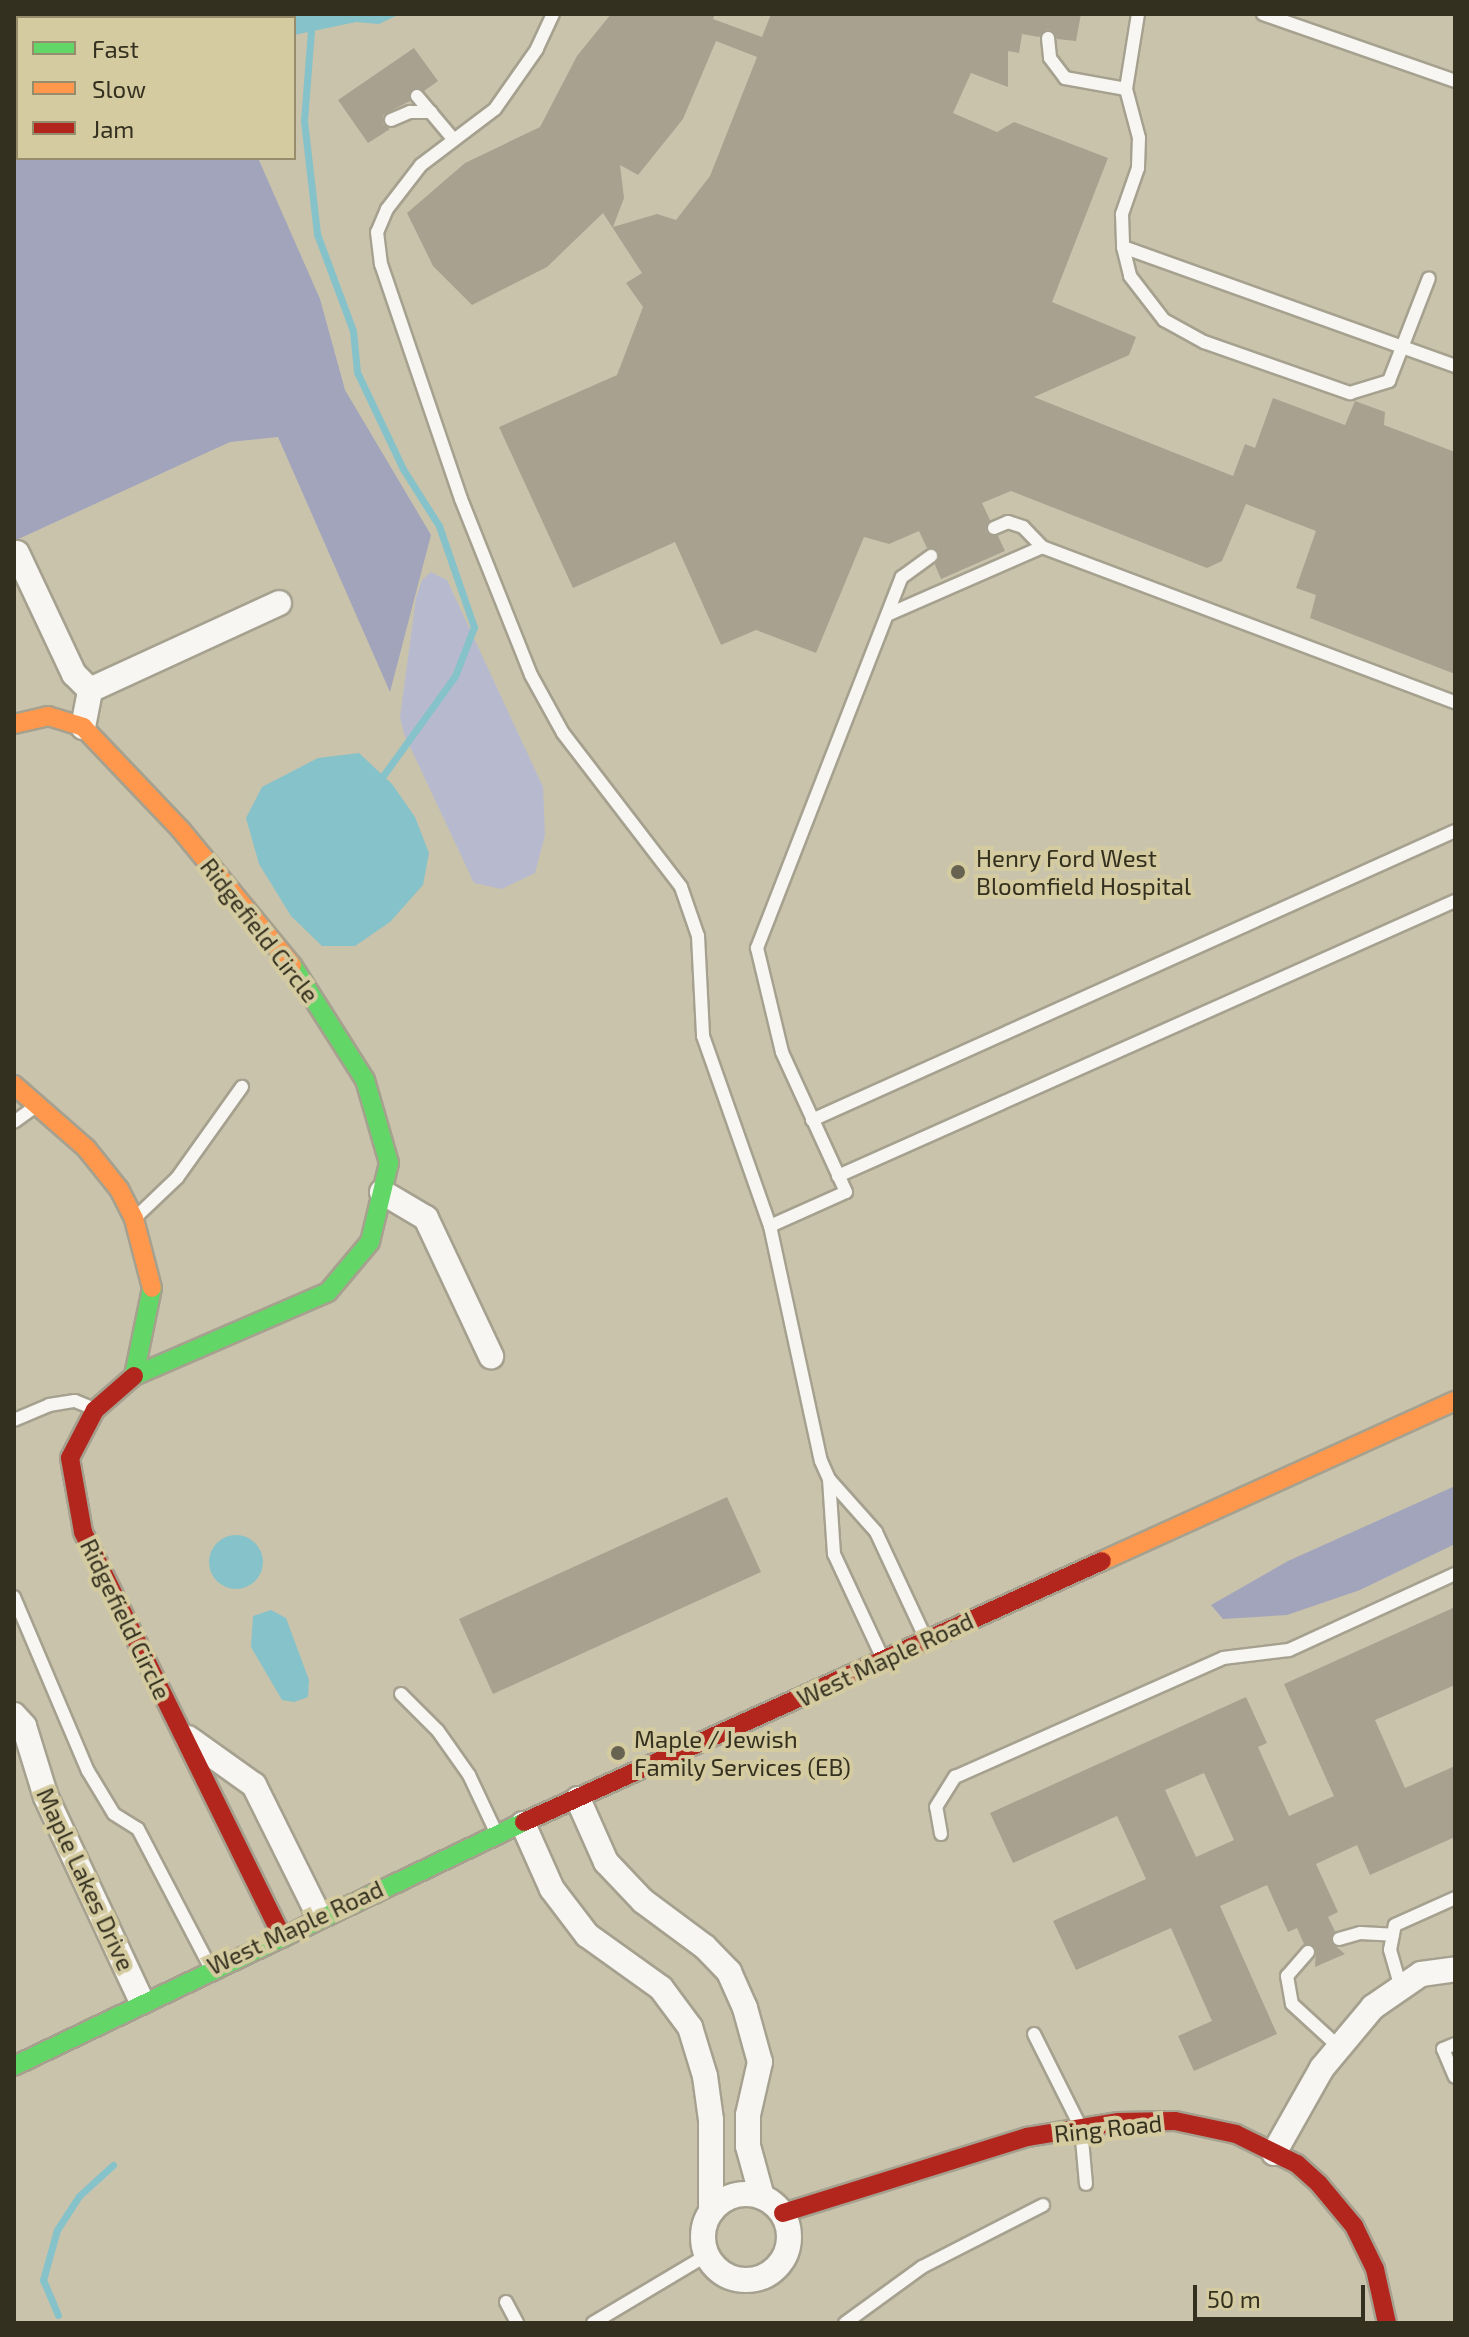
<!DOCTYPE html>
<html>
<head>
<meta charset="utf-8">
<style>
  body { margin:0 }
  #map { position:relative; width:1469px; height:2337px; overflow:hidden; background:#c9c3ac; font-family:"Exo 2",sans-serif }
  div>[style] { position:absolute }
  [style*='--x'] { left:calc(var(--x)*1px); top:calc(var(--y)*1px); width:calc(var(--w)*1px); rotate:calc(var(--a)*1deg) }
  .green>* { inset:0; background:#b7bace }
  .forest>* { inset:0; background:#a1a4bb }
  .water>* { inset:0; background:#86c2c9 }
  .round { border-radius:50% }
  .stream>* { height:7px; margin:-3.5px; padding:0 3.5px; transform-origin:3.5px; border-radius:3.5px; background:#86c2c9 }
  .building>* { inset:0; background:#a9a190 }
  .roads { filter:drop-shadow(2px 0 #a6a18f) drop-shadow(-2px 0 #a6a18f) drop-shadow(0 2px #a6a18f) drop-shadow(0 -2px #a6a18f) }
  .lane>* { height:12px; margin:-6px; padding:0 6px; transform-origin:6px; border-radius:6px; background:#f7f6f3 }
  .street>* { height:24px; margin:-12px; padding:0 12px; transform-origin:12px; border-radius:12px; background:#f7f6f3 }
  .street>.ring { margin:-12px; padding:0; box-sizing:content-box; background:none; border:24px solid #f7f6f3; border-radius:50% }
  .fast>* { height:18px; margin:-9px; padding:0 9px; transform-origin:9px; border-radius:9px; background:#63d668 }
  .slow>* { height:18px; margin:-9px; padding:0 9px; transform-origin:9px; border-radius:9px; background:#ff974d }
  .jam>* { height:18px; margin:-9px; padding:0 9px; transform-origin:9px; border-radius:9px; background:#b3261e }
  .dots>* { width:22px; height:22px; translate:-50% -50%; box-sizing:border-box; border:4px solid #d5cba0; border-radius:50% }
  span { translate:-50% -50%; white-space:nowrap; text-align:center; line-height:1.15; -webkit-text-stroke:8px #d5cba0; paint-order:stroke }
  .poi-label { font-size:24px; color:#34301f }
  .left { translate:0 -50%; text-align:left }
  .street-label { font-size:24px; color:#34301f }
  .frame { position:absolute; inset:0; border:16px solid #34301f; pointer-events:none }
  .legend { position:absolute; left:16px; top:16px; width:280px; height:144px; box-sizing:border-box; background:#d5cba0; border:2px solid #958d6c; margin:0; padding:10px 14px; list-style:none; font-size:24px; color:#34301f }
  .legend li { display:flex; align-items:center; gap:16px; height:40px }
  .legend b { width:40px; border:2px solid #958d6c }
  .scale { position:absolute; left:1193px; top:2285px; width:172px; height:36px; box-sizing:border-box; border:4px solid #34301f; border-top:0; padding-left:10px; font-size:24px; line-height:28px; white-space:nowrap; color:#34301f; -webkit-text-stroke:6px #d5cba0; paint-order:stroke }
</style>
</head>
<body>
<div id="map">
  <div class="green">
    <div style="clip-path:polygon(431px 572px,447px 580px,543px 787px,545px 835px,535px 873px,502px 889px,474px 883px,404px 734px,400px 717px,416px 598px,422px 580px)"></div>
  </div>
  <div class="forest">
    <div style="clip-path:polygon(14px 14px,178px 18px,18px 18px,18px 158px,258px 158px,320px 299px,345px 390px,431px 535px,390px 692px,278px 437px,230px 442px,14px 541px)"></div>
    <div style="clip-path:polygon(1455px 1486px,1455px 1544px,1360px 1590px,1287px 1615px,1223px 1619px,1211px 1605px,1288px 1561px)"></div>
  </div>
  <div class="water">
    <div style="clip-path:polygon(210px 14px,400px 14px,379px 24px,356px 22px,294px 35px,294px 18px)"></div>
    <div style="clip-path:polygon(359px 753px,392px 784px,415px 817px,429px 853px,423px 885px,390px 922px,355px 946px,322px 946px,291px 916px,259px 864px,246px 818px,262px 787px,318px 758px)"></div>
    <div class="round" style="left:209px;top:1535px;width:54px;height:54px"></div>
    <div style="clip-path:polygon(271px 1610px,286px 1618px,309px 1680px,308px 1697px,294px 1702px,282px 1700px,251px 1647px,253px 1616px)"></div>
  </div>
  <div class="stream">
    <div style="--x:311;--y:30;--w:91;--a:94.4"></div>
    <div style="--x:304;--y:121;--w:114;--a:83.4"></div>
    <div style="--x:317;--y:234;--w:103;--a:69.6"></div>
    <div style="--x:353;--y:331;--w:41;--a:84.4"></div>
    <div style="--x:357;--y:372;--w:107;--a:64.6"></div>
    <div style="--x:403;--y:469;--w:67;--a:57.7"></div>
    <div style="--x:439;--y:526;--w:107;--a:70.9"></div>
    <div style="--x:474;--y:627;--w:53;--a:111.2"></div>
    <div style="--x:455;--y:676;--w:123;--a:125.8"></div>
    <div style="--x:58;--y:2315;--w:38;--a:-113"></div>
    <div style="--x:43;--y:2280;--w:52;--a:-74.4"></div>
    <div style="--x:57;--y:2230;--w:40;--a:-57.1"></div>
    <div style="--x:79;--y:2196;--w:46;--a:-42.4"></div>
  </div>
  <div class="building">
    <div style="clip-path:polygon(evenodd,611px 14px,715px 14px,713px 19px,762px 37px,771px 14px,1081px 14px,1076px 41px,1057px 39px,1048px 29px,1039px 37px,1022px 34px,1019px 53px,1008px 51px,1008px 87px,971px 73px,953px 113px,997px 132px,1014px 122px,1108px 158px,1052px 302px,1136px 337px,1129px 355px,1034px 397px,1233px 476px,1245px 444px,1255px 448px,1273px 398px,1345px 425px,1355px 401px,1385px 412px,1384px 425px,1455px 452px,1455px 674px,1310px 618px,1316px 595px,1296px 588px,1316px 531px,1246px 504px,1222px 561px,1207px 568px,1011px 491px,982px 503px,990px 520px,986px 532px,998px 536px,1005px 551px,941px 579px,935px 565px,939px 551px,927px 548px,919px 531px,889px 544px,864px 537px,816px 653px,756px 630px,721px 645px,675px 542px,573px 588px,499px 427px,617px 375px,643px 307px,626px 283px,642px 273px,603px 213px,547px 267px,472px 305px,433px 266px,407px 213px,465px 163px,540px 127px,577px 56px,611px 14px,716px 41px,757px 57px,710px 176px,676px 220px,657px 214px,613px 227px,624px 198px,620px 165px,638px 175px,683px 119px,716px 41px)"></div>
    <div style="clip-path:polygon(414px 48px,438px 81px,424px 91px,411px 90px,410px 101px,383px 115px,383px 124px,390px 129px,368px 143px,338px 100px)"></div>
    <div style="clip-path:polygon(727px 1497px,761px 1572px,493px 1694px,459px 1619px)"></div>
    <div style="clip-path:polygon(evenodd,1455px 1607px,1455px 1685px,1375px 1720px,1405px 1788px,1455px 1766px,1455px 1837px,1370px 1875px,1357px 1845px,1316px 1864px,1338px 1912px,1328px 1917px,1335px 1931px,1331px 1942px,1345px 1954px,1315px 1967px,1316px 1948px,1304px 1944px,1297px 1928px,1288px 1932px,1267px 1885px,1220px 1906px,1277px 2034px,1194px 2071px,1178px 2036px,1212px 2021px,1171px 1928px,1076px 1970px,1053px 1921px,1146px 1879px,1117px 1816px,1013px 1863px,990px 1813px,1246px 1697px,1267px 1743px,1258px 1747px,1289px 1816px,1334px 1796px,1284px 1684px,1455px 1607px,1204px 1773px,1234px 1840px,1196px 1857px,1165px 1790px,1204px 1773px)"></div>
  </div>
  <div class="roads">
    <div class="lane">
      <div style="--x:553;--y:14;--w:38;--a:115"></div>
      <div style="--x:537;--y:49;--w:73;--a:125"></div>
      <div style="--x:495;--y:109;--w:93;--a:142.9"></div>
      <div style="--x:421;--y:165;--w:56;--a:127.7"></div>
      <div style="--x:387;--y:209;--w:25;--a:113"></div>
      <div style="--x:377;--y:232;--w:32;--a:83"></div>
      <div style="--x:381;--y:264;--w:248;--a:71.2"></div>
      <div style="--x:461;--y:499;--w:189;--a:68.3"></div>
      <div style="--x:531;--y:675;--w:66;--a:61.1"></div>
      <div style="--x:563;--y:733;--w:194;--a:52.5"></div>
      <div style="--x:681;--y:887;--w:52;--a:70.9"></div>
      <div style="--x:698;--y:936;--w:100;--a:87.1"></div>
      <div style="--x:703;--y:1036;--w:201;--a:70.6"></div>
      <div style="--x:770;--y:1226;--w:240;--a:77.8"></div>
      <div style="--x:821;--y:1461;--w:20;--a:66"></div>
      <div style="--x:829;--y:1479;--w:71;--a:48.4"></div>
      <div style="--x:876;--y:1532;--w:116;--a:65"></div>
      <div style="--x:1138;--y:14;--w:76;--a:99.1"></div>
      <div style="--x:1126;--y:89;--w:51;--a:75.1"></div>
      <div style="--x:1139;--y:138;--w:30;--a:92"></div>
      <div style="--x:1138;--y:168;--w:49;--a:109.2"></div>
      <div style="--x:1122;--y:214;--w:33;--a:88"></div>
      <div style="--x:1123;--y:247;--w:30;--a:76"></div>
      <div style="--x:1130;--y:276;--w:56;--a:52.3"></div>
      <div style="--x:1164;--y:320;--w:46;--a:28.8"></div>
      <div style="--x:1204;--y:342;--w:155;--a:19.3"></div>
      <div style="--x:1350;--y:393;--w:41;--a:-17.1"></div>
      <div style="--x:1389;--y:381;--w:110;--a:-68.8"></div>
      <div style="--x:1263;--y:14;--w:203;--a:19.2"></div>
      <div style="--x:1048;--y:38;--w:20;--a:84"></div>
      <div style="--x:1050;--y:58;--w:25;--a:53"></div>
      <div style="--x:1065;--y:78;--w:62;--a:10.2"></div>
      <div style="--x:417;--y:96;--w:57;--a:49.9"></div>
      <div style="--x:391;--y:120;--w:21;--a:-23"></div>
      <div style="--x:410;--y:112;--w:21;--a:0"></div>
      <div style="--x:1123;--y:247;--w:353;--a:19.7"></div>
      <div style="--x:994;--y:528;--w:15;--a:-23"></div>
      <div style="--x:1008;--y:522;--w:16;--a:18"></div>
      <div style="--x:1023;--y:527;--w:28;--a:46"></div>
      <div style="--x:1042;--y:547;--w:441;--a:20.6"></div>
      <div style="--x:889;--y:614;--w:167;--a:-23.6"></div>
      <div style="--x:812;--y:1120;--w:705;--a:-24.2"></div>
      <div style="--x:14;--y:1122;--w:27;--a:-36"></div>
      <div style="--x:838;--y:1176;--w:676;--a:-24.02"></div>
      <div style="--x:136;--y:1217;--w:57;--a:-43.6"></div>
      <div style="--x:177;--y:1178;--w:112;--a:-54.5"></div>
      <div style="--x:770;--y:1226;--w:83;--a:-24.1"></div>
      <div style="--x:846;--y:1192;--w:154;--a:-114.6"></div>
      <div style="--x:782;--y:1052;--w:107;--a:-103.5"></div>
      <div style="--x:757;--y:948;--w:398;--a:-68.7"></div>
      <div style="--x:902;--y:577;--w:36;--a:-36"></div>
      <div style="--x:14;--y:1420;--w:38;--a:-23"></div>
      <div style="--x:49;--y:1405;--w:26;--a:-9"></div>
      <div style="--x:75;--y:1401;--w:18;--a:22"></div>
      <div style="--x:829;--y:1479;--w:75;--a:86.2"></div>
      <div style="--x:834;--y:1554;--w:114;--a:65"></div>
      <div style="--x:14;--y:1597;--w:189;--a:67"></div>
      <div style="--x:88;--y:1771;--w:50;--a:58.8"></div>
      <div style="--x:114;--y:1814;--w:28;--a:32"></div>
      <div style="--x:138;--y:1829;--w:156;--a:62.4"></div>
      <div style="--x:401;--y:1694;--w:52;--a:45"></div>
      <div style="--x:438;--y:1731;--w:54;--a:54.8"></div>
      <div style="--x:469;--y:1775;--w:63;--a:64.7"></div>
      <div style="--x:941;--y:1834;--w:27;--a:-100"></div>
      <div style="--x:936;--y:1807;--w:36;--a:-58"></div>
      <div style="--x:955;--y:1777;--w:293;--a:-23.9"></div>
      <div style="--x:1223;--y:1658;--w:66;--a:-6.9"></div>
      <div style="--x:1289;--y:1650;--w:183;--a:-24.6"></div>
      <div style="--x:1339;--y:1939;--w:22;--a:-16"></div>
      <div style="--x:1360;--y:1933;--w:33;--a:3"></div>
      <div style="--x:1308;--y:1952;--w:32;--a:131"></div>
      <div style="--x:1287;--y:1976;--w:28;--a:80"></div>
      <div style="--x:1292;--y:2004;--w:64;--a:42.5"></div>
      <div style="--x:1401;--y:1988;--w:40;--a:-106"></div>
      <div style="--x:1390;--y:1950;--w:25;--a:-79"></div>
      <div style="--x:1395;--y:1925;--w:66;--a:-24.2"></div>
      <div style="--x:1034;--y:2034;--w:105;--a:63.4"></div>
      <div style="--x:1081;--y:2128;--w:56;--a:84.9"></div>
      <div style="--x:1455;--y:2044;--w:13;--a:157"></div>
      <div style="--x:1443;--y:2049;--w:30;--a:67"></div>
      <div style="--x:506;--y:2302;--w:24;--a:62"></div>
      <div style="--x:593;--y:2323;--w:133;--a:-30.8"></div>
      <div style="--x:845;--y:2323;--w:95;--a:-36"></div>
      <div style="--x:922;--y:2267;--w:136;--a:-27.1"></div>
    </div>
    <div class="street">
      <div style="--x:17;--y:553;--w:134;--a:64.8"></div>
      <div style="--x:74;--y:674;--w:23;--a:45"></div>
      <div style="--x:83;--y:727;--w:38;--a:-79"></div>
      <div style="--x:90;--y:690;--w:208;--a:-24.7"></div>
      <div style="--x:382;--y:1192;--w:51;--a:30.6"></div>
      <div style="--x:426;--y:1218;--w:153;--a:64.8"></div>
      <div style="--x:14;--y:1715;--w:15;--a:48"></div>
      <div style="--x:24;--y:1726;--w:74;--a:72.8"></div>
      <div style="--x:46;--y:1797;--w:224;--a:64.9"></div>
      <div style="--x:188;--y:1738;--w:81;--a:35.5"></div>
      <div style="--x:254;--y:1785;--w:146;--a:63.6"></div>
      <div style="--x:578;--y:1799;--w:69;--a:66"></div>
      <div style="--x:606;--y:1862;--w:54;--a:46.5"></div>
      <div style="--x:643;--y:1901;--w:77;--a:36.6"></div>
      <div style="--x:705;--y:1947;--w:35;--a:46"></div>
      <div style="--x:729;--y:1972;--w:39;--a:66"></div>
      <div style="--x:745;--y:2008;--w:56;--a:74.5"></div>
      <div style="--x:760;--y:2062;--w:54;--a:102.8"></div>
      <div style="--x:748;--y:2115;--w:31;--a:90"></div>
      <div style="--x:748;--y:2146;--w:53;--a:74.6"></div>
      <div style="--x:523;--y:1824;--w:71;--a:66"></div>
      <div style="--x:552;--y:1889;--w:58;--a:52.7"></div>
      <div style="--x:587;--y:1935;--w:91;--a:35.6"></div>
      <div style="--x:661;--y:1988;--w:49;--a:53.4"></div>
      <div style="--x:690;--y:2027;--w:51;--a:73"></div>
      <div style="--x:705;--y:2076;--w:44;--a:82.2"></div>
      <div style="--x:711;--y:2120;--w:92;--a:90"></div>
      <div style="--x:1274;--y:2153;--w:98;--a:-60.5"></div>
      <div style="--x:1322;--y:2068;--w:80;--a:-50.1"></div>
      <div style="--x:1373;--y:2007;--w:58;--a:-34.5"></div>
      <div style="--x:1421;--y:1974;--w:34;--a:-8"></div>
      <div class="ring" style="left:703px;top:2194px;width:62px;height:62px"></div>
    </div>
    <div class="fast">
      <div style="--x:152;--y:1288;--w:90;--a:101.6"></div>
      <div style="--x:134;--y:1376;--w:211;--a:-23.4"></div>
      <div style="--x:328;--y:1292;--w:65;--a:-50"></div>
      <div style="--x:370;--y:1242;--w:81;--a:-76.5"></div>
      <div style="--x:389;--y:1163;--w:86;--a:-106.1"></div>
      <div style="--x:365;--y:1080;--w:136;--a:-122.4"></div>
      <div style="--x:14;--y:2066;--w:565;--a:-25.57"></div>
    </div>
    <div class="slow">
      <div style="--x:14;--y:724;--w:35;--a:-13"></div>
      <div style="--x:48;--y:716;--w:37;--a:17"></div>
      <div style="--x:83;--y:727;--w:142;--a:46.4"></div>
      <div style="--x:181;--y:830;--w:175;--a:50.6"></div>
      <div style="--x:14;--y:1085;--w:96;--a:41.2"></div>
      <div style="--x:86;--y:1148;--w:53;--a:51.2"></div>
      <div style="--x:119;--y:1189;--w:34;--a:63"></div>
      <div style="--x:134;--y:1219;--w:71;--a:75.4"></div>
      <div style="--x:1102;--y:1561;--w:388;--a:-24.4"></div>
    </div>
    <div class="jam">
      <div style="--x:134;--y:1376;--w:52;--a:138.9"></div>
      <div style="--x:95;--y:1410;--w:54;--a:117.5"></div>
      <div style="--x:70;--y:1458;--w:75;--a:80"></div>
      <div style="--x:83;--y:1532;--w:448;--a:63.8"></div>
      <div style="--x:524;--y:1822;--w:634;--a:-24.3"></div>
      <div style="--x:783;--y:2213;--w:256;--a:-17.3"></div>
      <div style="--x:1027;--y:2137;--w:93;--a:-9.3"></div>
      <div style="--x:1119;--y:2122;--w:56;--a:-1"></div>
      <div style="--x:1175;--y:2121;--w:62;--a:12"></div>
      <div style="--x:1236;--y:2134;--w:68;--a:26.2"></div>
      <div style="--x:1297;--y:2164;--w:30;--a:42"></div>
      <div style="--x:1319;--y:2184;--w:55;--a:50.2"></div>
      <div style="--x:1354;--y:2226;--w:48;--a:64"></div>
      <div style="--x:1375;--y:2269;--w:55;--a:77.5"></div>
    </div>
  </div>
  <div class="dots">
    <div style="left:958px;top:872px;background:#686350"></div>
    <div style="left:618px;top:1753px;background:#686350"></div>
  </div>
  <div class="poi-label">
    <span class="left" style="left:976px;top:872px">Henry Ford West<br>Bloomfield Hospital</span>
    <span class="left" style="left:634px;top:1753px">Maple / Jewish<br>Family Services (EB)</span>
  </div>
  <div class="street-label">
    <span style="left:260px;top:930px;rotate:52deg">Ridgefield Circle</span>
    <span style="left:126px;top:1619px;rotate:64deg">Ridgefield Circle</span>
    <span style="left:885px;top:1659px;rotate:-25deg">West Maple Road</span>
    <span style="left:86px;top:1879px;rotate:65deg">Maple Lakes Drive</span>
    <span style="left:295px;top:1927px;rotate:-25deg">West Maple Road</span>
    <span style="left:1108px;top:2128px;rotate:-6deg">Ring Road</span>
  </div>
  <div class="frame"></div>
  <ul class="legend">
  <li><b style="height:10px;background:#63d668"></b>Fast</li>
  <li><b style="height:10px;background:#ff974d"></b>Slow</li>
  <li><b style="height:10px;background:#b3261e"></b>Jam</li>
  </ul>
  <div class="scale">50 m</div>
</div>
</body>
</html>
